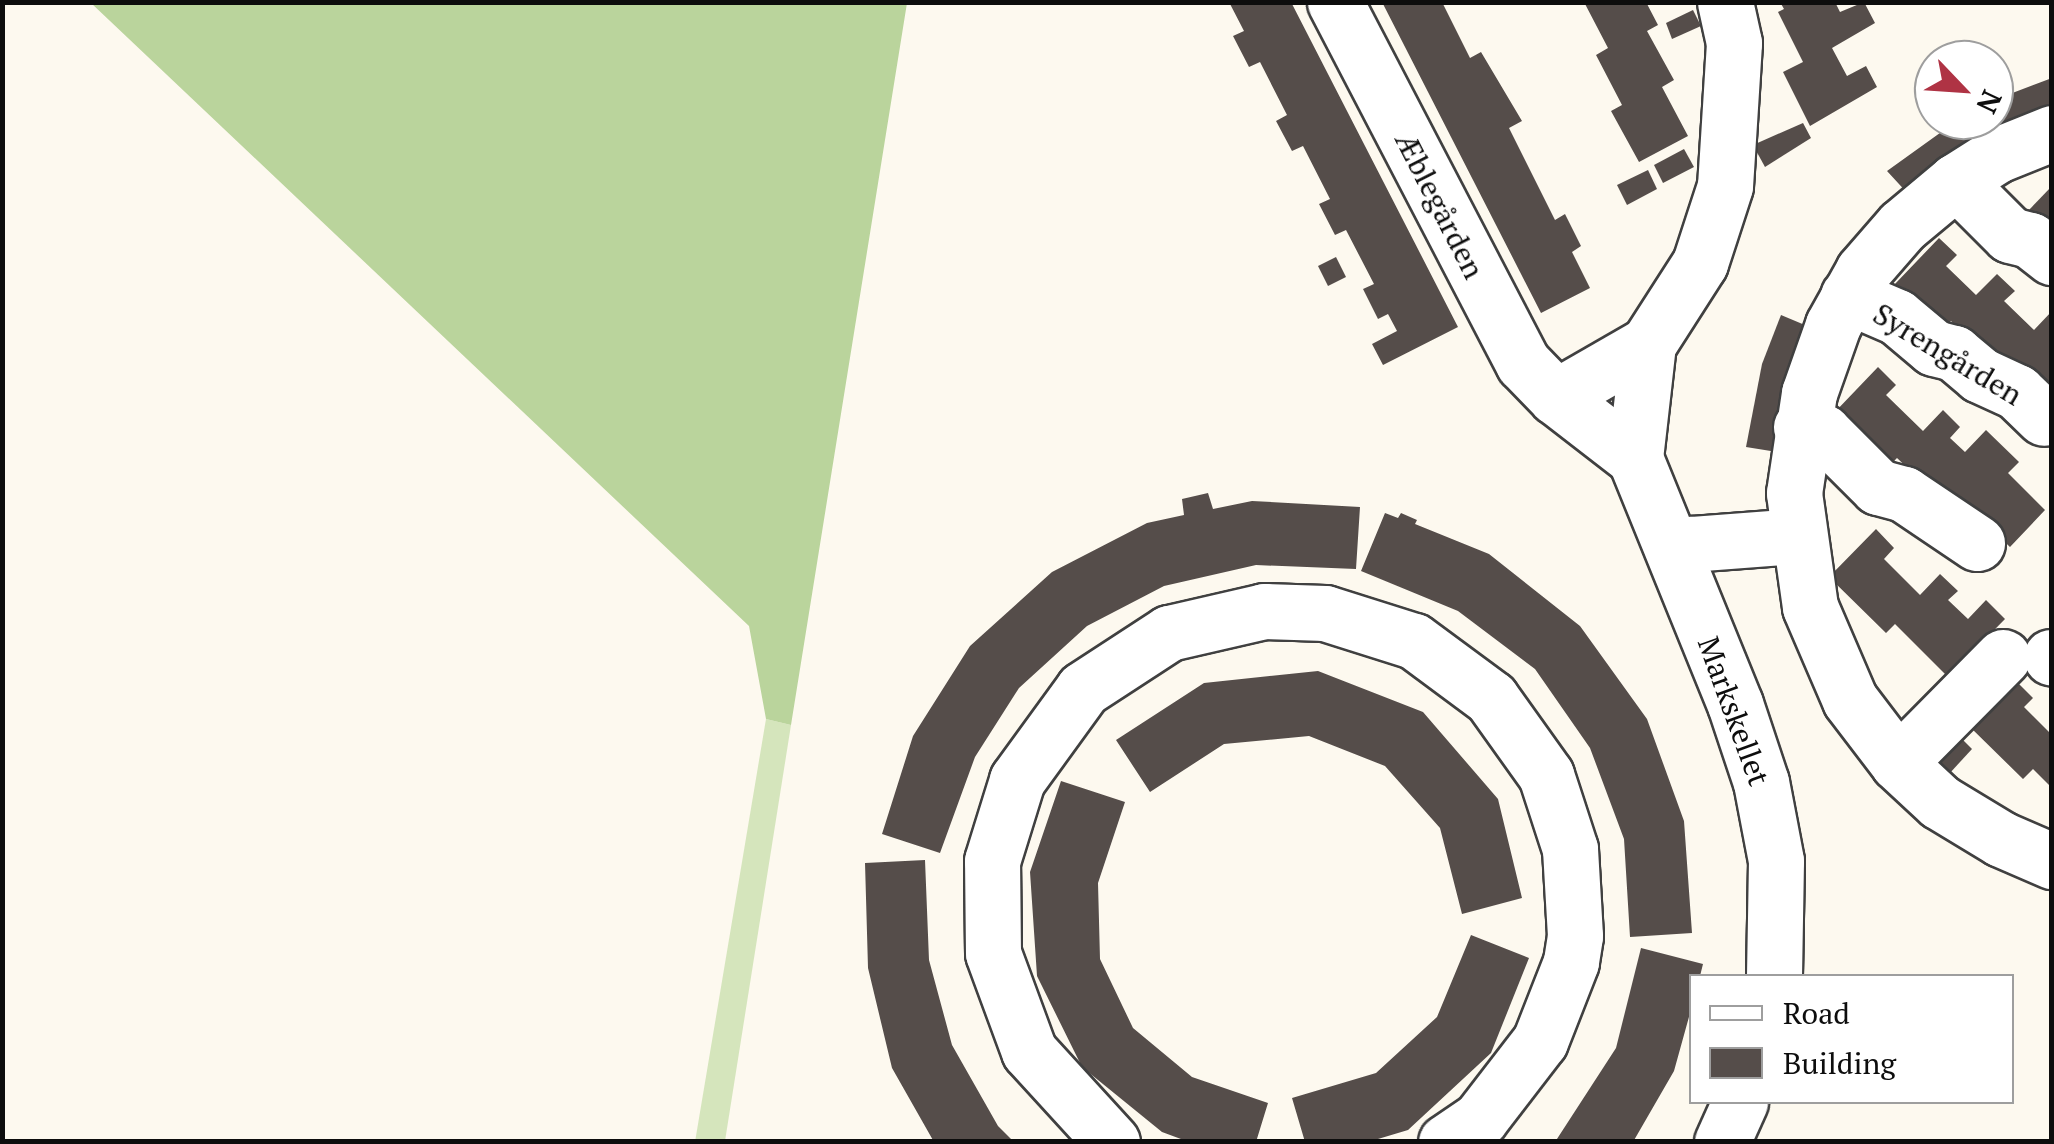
<!DOCTYPE html>
<html>
<head>
<meta charset="utf-8">
<style>
  body { margin:0 }
  #map { position:relative; width:2054px; height:1144px; overflow:hidden; background:#fdf9ef; font-family:"PT Serif",serif }
  div>[style] { position:absolute }
  [style*='--x'] { left:calc(var(--x)*1px); top:calc(var(--y)*1px); width:calc(var(--w)*1px); rotate:calc(var(--a)*1deg) }
  .green>* { inset:0; background:#d5e5bc }
  .forest>* { inset:0; background:#bad49c }
  .building>* { inset:0; background:#554d4a }
  .roads { filter:drop-shadow(2px 0 #404040) drop-shadow(-2px 0 #404040) drop-shadow(0 2px #404040) drop-shadow(0 -2px #404040) }
  .minor>* { height:55px; margin:-27.5px; padding:0 27.5px; transform-origin:27.5px; border-radius:27.5px; background:#fff }
  span { translate:-50% -50%; white-space:nowrap; text-align:center; line-height:1.15; -webkit-text-stroke:10px #fff; paint-order:stroke }
  .street-label { font-size:30px; color:#0d0d0d }
  .frame { position:absolute; inset:0; border:5px solid #0d0d0d; pointer-events:none }
  .legend { position:absolute; left:1689px; top:974px; width:325px; height:130px; box-sizing:border-box; background:#fff; border:2px solid #9e9e9e; margin:0; padding:12px 18px; list-style:none; font-size:30px; color:#0d0d0d }
  .legend li { display:flex; align-items:center; gap:20px; height:50px }
  .legend b { width:50px; border:2px solid #9e9e9e }
  .north { position:absolute; left:1914px; top:40px; width:100px; height:100px; box-sizing:border-box; background:#fff; border:2px solid #9e9e9e; border-radius:50%; rotate:115deg; font-size:28px; font-weight:700; line-height:40px; text-align:center; color:#0d0d0d }
  .north::after { content:''; display:block; margin:auto; width:35px; height:45px; background:#af3344; clip-path:polygon(50% 0,100% 100%,50% 72%,0 100%) }
</style>
</head>
<body>
<div id="map">
  <div class="green">
    <div style="clip-path:polygon(766px 719px,791px 725px,725px 1141px,695px 1142px)"></div>
  </div>
  <div class="forest">
    <div style="clip-path:polygon(91px 3px,907px 3px,791px 725px,766px 719px,749px 626px)"></div>
  </div>
  <div class="building">
    <div style="clip-path:polygon(1229px 2px,1291px 2px,1458px 327px,1383px 365px,1372px 344px,1397px 331px,1388px 314px,1378px 319px,1363px 289px,1374px 284px,1346px 230px,1335px 235px,1319px 204px,1330px 199px,1303px 146px,1292px 151px,1276px 121px,1287px 115px,1260px 62px,1249px 67px,1233px 36px,1244px 31px)"></div>
    <div style="clip-path:polygon(1382px 2px,1442px 2px,1470px 58px,1481px 52px,1522px 121px,1509px 128px,1555px 220px,1565px 214px,1581px 246px,1572px 252px,1590px 288px,1541px 313px)"></div>
    <div style="clip-path:polygon(1584px 2px,1646px 2px,1658px 25px,1647px 31px,1674px 80px,1662px 87px,1688px 136px,1639px 162px,1611px 111px,1622px 105px,1596px 55px,1608px 48px)"></div>
    <div style="clip-path:polygon(1780px 2px,1835px 2px,1840px 12px,1864px 2px,1875px 23px,1832px 48px,1847px 76px,1866px 66px,1877px 87px,1810px 126px,1783px 72px,1803px 62px,1778px 12px,1784px 9px)"></div>
    <div style="clip-path:polygon(1693px 10px,1701px 26px,1672px 39px,1666px 23px)"></div>
    <div style="clip-path:polygon(2052px 78px,2052px 114px,1910px 196px,1887px 171px,1958px 120px,1994px 120px,1994px 100px)"></div>
    <div style="clip-path:polygon(1803px 123px,1811px 138px,1765px 167px,1753px 145px)"></div>
    <div style="clip-path:polygon(1684px 149px,1694px 167px,1663px 183px,1654px 165px)"></div>
    <div style="clip-path:polygon(1648px 170px,1657px 189px,1627px 205px,1617px 185px)"></div>
    <div style="clip-path:polygon(2052px 186px,2052px 231px,2029px 210px)"></div>
    <div style="clip-path:polygon(1939px 238px,1957px 255px,1946px 266px,1976px 295px,1997px 274px,2015px 291px,2004px 301px,2034px 330px,2052px 311px,2052px 400px,2007px 357px,1998px 367px,1951px 321px,1941px 331px,1894px 285px)"></div>
    <div style="clip-path:polygon(1336px 257px,1346px 277px,1328px 286px,1318px 266px)"></div>
    <div style="clip-path:polygon(1781px 315px,1812px 328px,1777px 452px,1746px 447px,1762px 364px)"></div>
    <div style="clip-path:polygon(1878px 367px,1896px 385px,1886px 395px,1923px 431px,1943px 410px,1960px 427px,1950px 438px,1965px 452px,1986px 430px,2019px 462px,2008px 473px,2045px 510px,2010px 547px,1954px 493px,1945px 503px,1897px 458px,1888px 467px,1833px 414px)"></div>
    <div style="clip-path:polygon(1208px 493px,1213px 509px,1252px 501px,1360px 507px,1356px 569px,1256px 565px,1164px 586px,1087px 626px,1019px 688px,975px 757px,940px 853px,882px 834px,913px 736px,970px 646px,1052px 572px,1147px 523px,1184px 515px,1182px 499px)"></div>
    <div style="clip-path:polygon(1385px 513px,1398px 518px,1401px 513px,1417px 520px,1415px 524px,1489px 554px,1580px 626px,1647px 719px,1684px 821px,1692px 933px,1630px 937px,1624px 839px,1590px 748px,1535px 669px,1458px 611px,1361px 571px)"></div>
    <div style="clip-path:polygon(1876px 529px,1894px 548px,1884px 559px,1920px 595px,1940px 574px,1958px 591px,1948px 600px,1968px 619px,1986px 600px,2005px 619px,1948px 677px,1895px 624px,1886px 633px,1829px 577px)"></div>
    <div style="clip-path:polygon(1318px 671px,1423px 712px,1498px 799px,1522px 898px,1462px 914px,1440px 828px,1385px 766px,1309px 736px,1224px 744px,1150px 792px,1116px 740px,1204px 683px)"></div>
    <div style="clip-path:polygon(2015px 680px,2033px 698px,2024px 707px,2052px 735px,2052px 788px,2033px 769px,2023px 779px,1969px 726px)"></div>
    <div style="clip-path:polygon(1954px 731px,1972px 749px,1949px 774px,1930px 756px)"></div>
    <div style="clip-path:polygon(1061px 781px,1125px 802px,1098px 883px,1100px 959px,1133px 1028px,1192px 1077px,1268px 1103px,1256px 1142px,1189px 1142px,1162px 1132px,1082px 1067px,1037px 976px,1030px 872px)"></div>
    <div style="clip-path:polygon(925px 860px,929px 960px,952px 1045px,998px 1126px,1014px 1142px,934px 1142px,892px 1068px,868px 968px,865px 863px)"></div>
    <div style="clip-path:polygon(1471px 935px,1529px 958px,1491px 1053px,1408px 1130px,1368px 1142px,1305px 1142px,1292px 1098px,1376px 1073px,1437px 1017px)"></div>
    <div style="clip-path:polygon(1641px 948px,1703px 964px,1700px 976px,1692px 976px,1692px 1006px,1674px 1071px,1633px 1142px,1555px 1142px,1616px 1048px)"></div>
  </div>
  <div class="roads">
    <div class="minor">
      <div style="--x:1335;--y:2;--w:407;--a:62.5"></div>
      <div style="--x:1523;--y:363;--w:47;--a:45.9"></div>
      <div style="--x:1556;--y:397;--w:100;--a:37.7"></div>
      <div style="--x:1725;--y:2;--w:42;--a:77.6"></div>
      <div style="--x:1734;--y:43;--w:143;--a:93.6"></div>
      <div style="--x:1725;--y:186;--w:81;--a:108"></div>
      <div style="--x:1700;--y:263;--w:96;--a:122.7"></div>
      <div style="--x:1648;--y:344;--w:115;--a:96.5"></div>
      <div style="--x:1635;--y:458;--w:266;--a:67.9"></div>
      <div style="--x:1735;--y:704;--w:82;--a:71.6"></div>
      <div style="--x:1761;--y:782;--w:80;--a:79.2"></div>
      <div style="--x:1776;--y:861;--w:115;--a:91"></div>
      <div style="--x:2052;--y:133;--w:59;--a:158.2"></div>
      <div style="--x:1997;--y:155;--w:49;--a:147.6"></div>
      <div style="--x:1956;--y:181;--w:70;--a:140.2"></div>
      <div style="--x:1902;--y:226;--w:60;--a:130.9"></div>
      <div style="--x:1863;--y:271;--w:62;--a:119.1"></div>
      <div style="--x:1833;--y:325;--w:72;--a:109.4"></div>
      <div style="--x:1809;--y:393;--w:101;--a:98.5"></div>
      <div style="--x:1794;--y:493;--w:115;--a:82"></div>
      <div style="--x:1810;--y:607;--w:101;--a:66.7"></div>
      <div style="--x:1850;--y:700;--w:79;--a:52.7"></div>
      <div style="--x:1898;--y:763;--w:57;--a:42.9"></div>
      <div style="--x:1940;--y:802;--w:71;--a:31.2"></div>
      <div style="--x:2001;--y:839;--w:56;--a:23.3"></div>
      <div style="--x:1956;--y:181;--w:76;--a:45"></div>
      <div style="--x:2010;--y:235;--w:21;--a:14"></div>
      <div style="--x:2030;--y:240;--w:28;--a:38"></div>
      <div style="--x:1848;--y:296;--w:53;--a:23.2"></div>
      <div style="--x:1897;--y:317;--w:48;--a:40"></div>
      <div style="--x:1934;--y:348;--w:21;--a:14"></div>
      <div style="--x:1954;--y:353;--w:34;--a:40"></div>
      <div style="--x:1980;--y:375;--w:41;--a:24.7"></div>
      <div style="--x:2017;--y:392;--w:37;--a:44"></div>
      <div style="--x:1556;--y:397;--w:106;--a:-29.9"></div>
      <div style="--x:1801;--y:427;--w:23;--a:13"></div>
      <div style="--x:1823;--y:432;--w:78;--a:45"></div>
      <div style="--x:1878;--y:487;--w:27;--a:15"></div>
      <div style="--x:1904;--y:494;--w:88;--a:33.9"></div>
      <div style="--x:1674;--y:552;--w:18;--a:-27"></div>
      <div style="--x:1690;--y:544;--w:107;--a:-4.3"></div>
      <div style="--x:2051;--y:657;--w:1;--a:45"></div>
      <div style="--x:1898;--y:763;--w:149;--a:-45.3"></div>
      <div style="--x:1112;--y:1142;--w:123;--a:-132.4"></div>
      <div style="--x:1029;--y:1051;--w:104;--a:-110.2"></div>
      <div style="--x:993;--y:953;--w:92;--a:-90.6"></div>
      <div style="--x:992;--y:861;--w:85;--a:-72.8"></div>
      <div style="--x:1017;--y:780;--w:112;--a:-54"></div>
      <div style="--x:1083;--y:689;--w:103;--a:-33.1"></div>
      <div style="--x:1169;--y:633;--w:98;--a:-13"></div>
      <div style="--x:1264;--y:611;--w:61;--a:1.9"></div>
      <div style="--x:1325;--y:613;--w:93;--a:17.5"></div>
      <div style="--x:1414;--y:641;--w:96;--a:36.5"></div>
      <div style="--x:1491;--y:698;--w:95;--a:54.5"></div>
      <div style="--x:1546;--y:775;--w:78;--a:72"></div>
      <div style="--x:1570;--y:849;--w:87;--a:86.7"></div>
      <div style="--x:1575;--y:936;--w:26;--a:99"></div>
      <div style="--x:1571;--y:962;--w:85;--a:111.4"></div>
      <div style="--x:1540;--y:1041;--w:98;--a:127.6"></div>
      <div style="--x:1480;--y:1119;--w:41;--a:145.9"></div>
      <div style="--x:1722;--y:1142;--w:44;--a:-65.8"></div>
    </div>
  </div>
  <div class="street-label">
    <span style="left:1440px;top:205px;rotate:63deg">Æblegården</span>
    <span style="left:1948px;top:354px;rotate:31deg">Syrengården</span>
    <span style="left:1734px;top:711px;rotate:70deg">Markskellet</span>
  </div>
  <div class="frame"></div>
  <ul class="legend">
  <li><b style="height:12px;background:#fff"></b>Road</li>
  <li><b style="height:28px;background:#554d4a"></b>Building</li>
  </ul>
  <div class="north">N</div>
</div>
</body>
</html>
